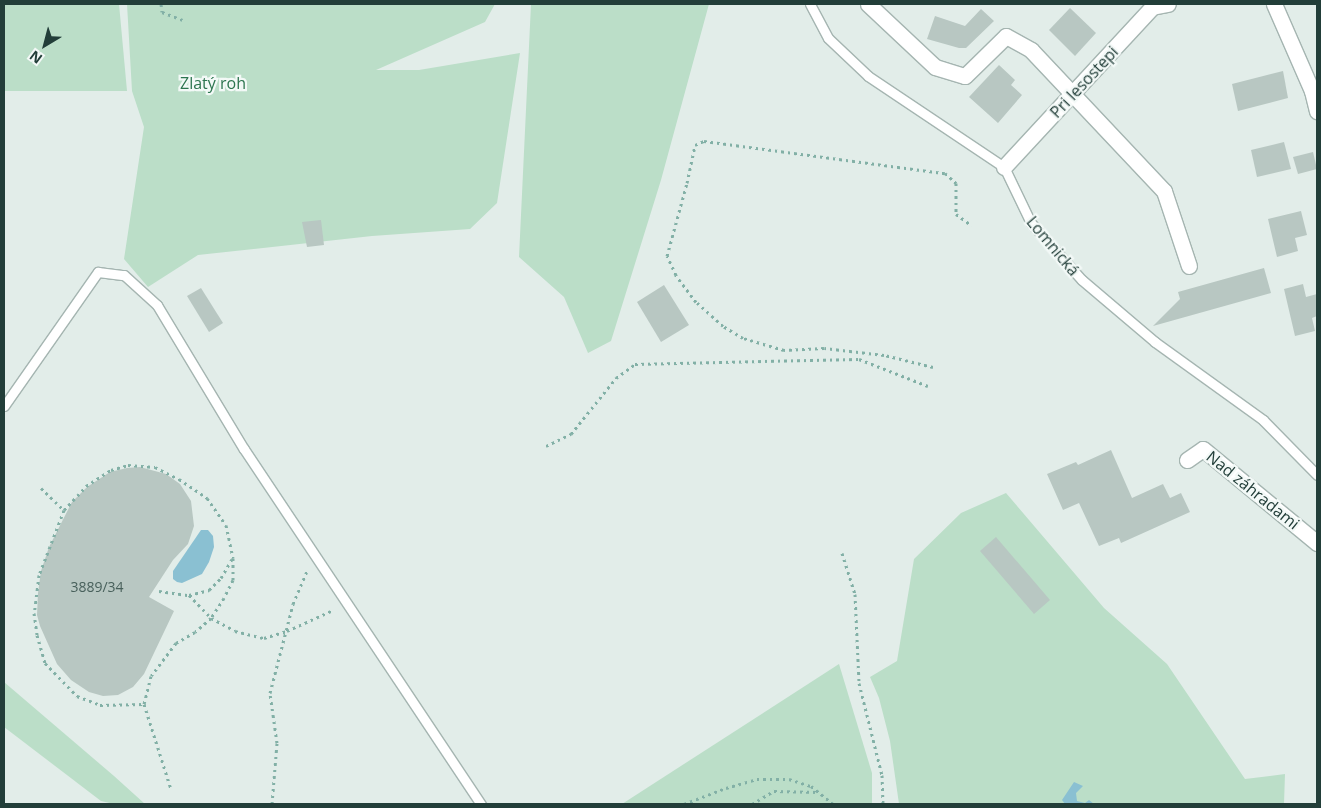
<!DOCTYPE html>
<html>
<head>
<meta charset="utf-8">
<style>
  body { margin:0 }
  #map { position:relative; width:1321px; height:808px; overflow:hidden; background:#e2ede9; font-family:"Open Sans",sans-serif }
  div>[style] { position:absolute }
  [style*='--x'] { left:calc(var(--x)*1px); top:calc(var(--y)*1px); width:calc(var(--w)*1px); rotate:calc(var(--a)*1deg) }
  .green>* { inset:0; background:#bbdec8 }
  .water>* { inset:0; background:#8ac0d2 }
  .building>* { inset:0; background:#b8c7c2 }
  .path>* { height:3px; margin-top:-1.5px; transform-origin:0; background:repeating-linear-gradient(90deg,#82b0a6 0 2.5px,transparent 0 6.5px) }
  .roads { filter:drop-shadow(1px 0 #a5b5b1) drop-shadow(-1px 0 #a5b5b1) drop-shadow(0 1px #a5b5b1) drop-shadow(0 -1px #a5b5b1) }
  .lane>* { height:9px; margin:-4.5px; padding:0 4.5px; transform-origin:4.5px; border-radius:4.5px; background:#fff }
  .street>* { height:15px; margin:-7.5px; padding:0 7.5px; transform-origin:7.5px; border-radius:7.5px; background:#fff }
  span { translate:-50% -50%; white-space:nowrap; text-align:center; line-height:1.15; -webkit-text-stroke:4.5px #f3f9f7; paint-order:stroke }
  .number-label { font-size:14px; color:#48605b }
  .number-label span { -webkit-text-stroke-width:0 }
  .street-label { font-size:16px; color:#223e39 }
  .park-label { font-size:16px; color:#2c754f }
  .frame { position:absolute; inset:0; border:5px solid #223e39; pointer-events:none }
  .north { position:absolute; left:20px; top:20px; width:50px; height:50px; -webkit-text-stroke:4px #f3f9f7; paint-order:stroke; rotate:217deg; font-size:14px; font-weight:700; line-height:20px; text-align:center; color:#223e39 }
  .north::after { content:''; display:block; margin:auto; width:18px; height:22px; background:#223e39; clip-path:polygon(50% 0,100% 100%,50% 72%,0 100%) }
</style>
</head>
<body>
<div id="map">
  <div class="green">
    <div style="clip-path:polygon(4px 4px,119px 4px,127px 91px,4px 91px)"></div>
    <div style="clip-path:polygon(127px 4px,495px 4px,485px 22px,376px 70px,419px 70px,520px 53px,497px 203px,470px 229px,372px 236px,198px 255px,148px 287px,124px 259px,144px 127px,132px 91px)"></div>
    <div style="clip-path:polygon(531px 4px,709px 4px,661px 180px,611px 341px,588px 353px,564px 297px,519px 257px)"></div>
    <div style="clip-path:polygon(1006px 493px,1104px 608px,1167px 664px,1245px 779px,1285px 774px,1284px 804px,899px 804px,890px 741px,879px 698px,870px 677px,897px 661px,914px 559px,961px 513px)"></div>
    <div style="clip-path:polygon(839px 664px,872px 773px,872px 804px,622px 804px)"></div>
    <div style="clip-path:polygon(4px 682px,114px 776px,145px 804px,114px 804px,101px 801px,4px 727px)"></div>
  </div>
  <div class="water">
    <div style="clip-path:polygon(201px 530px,208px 530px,213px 536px,214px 547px,209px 562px,202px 574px,182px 583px,177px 582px,173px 579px,173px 571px)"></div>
    <div style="clip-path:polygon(1074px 782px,1083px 786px,1076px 793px,1077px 801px,1085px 803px,1089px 800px,1094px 804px,1065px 804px,1062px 800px)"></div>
  </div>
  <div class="building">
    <div style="clip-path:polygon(1070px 8px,1096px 33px,1075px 56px,1049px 30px)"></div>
    <div style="clip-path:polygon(981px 9px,994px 21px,966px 48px,959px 48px,927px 39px,935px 16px,965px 26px)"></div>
    <div style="clip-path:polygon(999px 65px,1015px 80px,1011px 85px,1022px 95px,998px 123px,969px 97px)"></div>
    <div style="clip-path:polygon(1283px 71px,1288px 98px,1238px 111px,1232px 84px)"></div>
    <div style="clip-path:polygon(1284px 142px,1291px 169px,1257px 177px,1251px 150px)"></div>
    <div style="clip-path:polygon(1313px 152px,1317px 169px,1298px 174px,1293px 157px)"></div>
    <div style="clip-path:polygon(1301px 211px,1307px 235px,1295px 238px,1298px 251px,1277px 257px,1268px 219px)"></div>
    <div style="clip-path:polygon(321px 220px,324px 245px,307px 247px,302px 222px)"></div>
    <div style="clip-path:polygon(1264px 268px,1271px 293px,1153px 326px,1180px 299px,1178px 292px)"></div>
    <div style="clip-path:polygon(1303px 284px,1306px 297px,1317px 294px,1317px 316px,1312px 318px,1315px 331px,1295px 336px,1284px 289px)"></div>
    <div style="clip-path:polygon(664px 285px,689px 325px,661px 342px,637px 302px)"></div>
    <div style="clip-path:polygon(201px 288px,223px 323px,209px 332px,187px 296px)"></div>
    <div style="clip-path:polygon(1111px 450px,1132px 498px,1163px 484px,1170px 498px,1181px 493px,1190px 512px,1121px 543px,1119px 538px,1099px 546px,1079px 503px,1063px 510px,1047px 474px,1076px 462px,1078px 465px)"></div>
    <div style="clip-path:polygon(140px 467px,166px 474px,180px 484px,191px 501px,194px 526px,188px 544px,173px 560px,149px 597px,174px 611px,144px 674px,133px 687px,118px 695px,103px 696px,89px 692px,71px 680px,57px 664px,40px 626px,37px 615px,38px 593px,41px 571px,49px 547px,72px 502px,87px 487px,110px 472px,127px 468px)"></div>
    <div style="clip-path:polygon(996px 537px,1050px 600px,1034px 614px,980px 551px)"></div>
  </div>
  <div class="path">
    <div style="--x:161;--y:4;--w:8;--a:83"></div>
    <div style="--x:162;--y:12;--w:22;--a:21"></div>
    <div style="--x:933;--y:367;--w:50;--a:-166.2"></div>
    <div style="--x:884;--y:355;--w:60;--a:-173.3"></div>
    <div style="--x:824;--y:348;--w:40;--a:177.1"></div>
    <div style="--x:784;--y:350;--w:43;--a:-163.7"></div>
    <div style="--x:743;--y:338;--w:23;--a:-149"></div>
    <div style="--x:723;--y:326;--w:36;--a:-138"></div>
    <div style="--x:696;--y:302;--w:34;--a:-127"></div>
    <div style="--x:676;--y:275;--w:21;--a:-115"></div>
    <div style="--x:667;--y:256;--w:76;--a:-74.7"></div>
    <div style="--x:687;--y:183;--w:39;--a:-78"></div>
    <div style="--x:695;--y:145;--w:10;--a:-24"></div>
    <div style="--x:704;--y:141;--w:243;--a:7.6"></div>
    <div style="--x:945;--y:173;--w:15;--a:42"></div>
    <div style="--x:956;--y:183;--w:31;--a:90"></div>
    <div style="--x:956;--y:214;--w:19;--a:36"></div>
    <div style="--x:546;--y:446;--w:28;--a:-26"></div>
    <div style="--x:571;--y:434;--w:72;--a:-51.2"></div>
    <div style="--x:616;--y:378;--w:24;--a:-36"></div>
    <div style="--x:635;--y:364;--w:224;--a:-1.3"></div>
    <div style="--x:859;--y:359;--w:74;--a:21.4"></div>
    <div style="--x:41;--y:488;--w:32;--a:44"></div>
    <div style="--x:64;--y:510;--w:33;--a:-47"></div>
    <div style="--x:86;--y:486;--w:30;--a:-33"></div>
    <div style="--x:111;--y:470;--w:18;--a:-16"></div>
    <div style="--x:128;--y:465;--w:27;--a:4"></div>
    <div style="--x:155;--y:467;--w:27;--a:27"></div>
    <div style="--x:179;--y:479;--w:34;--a:34"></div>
    <div style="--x:207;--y:498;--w:33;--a:55"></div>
    <div style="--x:226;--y:525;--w:34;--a:78"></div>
    <div style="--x:233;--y:558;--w:22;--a:90"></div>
    <div style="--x:233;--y:580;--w:20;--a:117"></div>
    <div style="--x:224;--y:598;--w:24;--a:123"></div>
    <div style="--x:211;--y:618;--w:21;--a:139"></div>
    <div style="--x:195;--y:632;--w:22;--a:150"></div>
    <div style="--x:176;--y:643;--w:41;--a:127.1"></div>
    <div style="--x:151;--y:676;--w:29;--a:104"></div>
    <div style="--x:144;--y:704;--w:89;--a:72.4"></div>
    <div style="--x:64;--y:510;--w:70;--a:111"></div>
    <div style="--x:39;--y:575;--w:38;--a:97"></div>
    <div style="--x:34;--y:613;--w:22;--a:82"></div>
    <div style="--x:37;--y:635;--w:29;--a:74"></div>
    <div style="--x:45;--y:663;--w:46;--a:45.9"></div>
    <div style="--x:77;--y:696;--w:25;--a:21"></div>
    <div style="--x:100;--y:705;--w:44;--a:-1.3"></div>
    <div style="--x:842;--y:553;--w:43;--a:72.4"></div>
    <div style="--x:855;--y:594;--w:89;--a:87.4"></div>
    <div style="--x:859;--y:683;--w:95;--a:76"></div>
    <div style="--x:882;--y:775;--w:29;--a:88"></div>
    <div style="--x:159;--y:591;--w:30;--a:8"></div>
    <div style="--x:189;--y:595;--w:21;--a:-14"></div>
    <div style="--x:209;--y:590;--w:17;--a:-45"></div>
    <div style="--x:221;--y:578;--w:22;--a:-60"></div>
    <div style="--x:189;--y:595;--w:32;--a:46"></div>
    <div style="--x:211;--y:618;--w:27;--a:28"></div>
    <div style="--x:235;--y:631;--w:30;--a:14"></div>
    <div style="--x:264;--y:638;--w:24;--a:-17"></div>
    <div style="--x:287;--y:631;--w:51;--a:-24.5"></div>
    <div style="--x:272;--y:804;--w:61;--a:-85.3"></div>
    <div style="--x:277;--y:743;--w:50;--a:-98"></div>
    <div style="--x:270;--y:693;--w:92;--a:-75.5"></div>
    <div style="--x:293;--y:604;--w:38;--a:-67"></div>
    <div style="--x:684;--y:804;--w:45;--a:-20.9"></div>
    <div style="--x:726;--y:788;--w:32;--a:-16"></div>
    <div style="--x:757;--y:779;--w:32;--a:0"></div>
    <div style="--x:789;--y:779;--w:23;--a:18"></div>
    <div style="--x:811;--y:786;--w:28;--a:39"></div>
    <div style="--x:752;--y:804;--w:26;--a:-31"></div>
    <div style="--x:774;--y:791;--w:44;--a:1.3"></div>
  </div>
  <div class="roads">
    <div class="lane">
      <div style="--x:810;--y:4;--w:38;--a:62"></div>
      <div style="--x:828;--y:38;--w:55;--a:43.5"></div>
      <div style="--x:868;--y:76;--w:164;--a:33.8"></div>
      <div style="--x:1004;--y:167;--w:62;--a:64.3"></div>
      <div style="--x:1031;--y:223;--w:76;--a:48.2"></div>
      <div style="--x:1082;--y:280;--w:96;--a:40.3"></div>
      <div style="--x:1155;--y:342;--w:133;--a:35.8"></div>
      <div style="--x:1263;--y:420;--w:77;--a:45.5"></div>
      <div style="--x:4;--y:406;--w:164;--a:-55"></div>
      <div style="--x:98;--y:272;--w:26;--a:7"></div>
      <div style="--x:124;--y:275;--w:45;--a:42.3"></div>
      <div style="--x:157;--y:305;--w:168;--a:58.9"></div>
      <div style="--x:244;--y:449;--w:427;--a:56.3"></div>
    </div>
    <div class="street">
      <div style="--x:868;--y:4;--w:92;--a:43.2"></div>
      <div style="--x:935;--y:67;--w:31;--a:17"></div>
      <div style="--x:965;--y:76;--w:57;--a:-44.3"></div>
      <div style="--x:1006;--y:36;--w:29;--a:29"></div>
      <div style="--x:1031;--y:50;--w:194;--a:46.7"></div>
      <div style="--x:1164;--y:191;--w:79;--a:71.6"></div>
      <div style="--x:1274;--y:4;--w:95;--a:66.4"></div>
      <div style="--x:1312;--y:91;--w:21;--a:76"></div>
      <div style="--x:1004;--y:167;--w:218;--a:-47.2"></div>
      <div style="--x:1152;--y:7;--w:16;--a:-11"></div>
      <div style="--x:1187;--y:460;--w:19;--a:-35"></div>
      <div style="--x:1203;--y:449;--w:148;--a:39.5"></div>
    </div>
  </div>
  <div class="number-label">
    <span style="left:97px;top:587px">3889/34</span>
  </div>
  <div class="street-label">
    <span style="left:1084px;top:82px;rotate:-47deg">Pri lesostepi</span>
    <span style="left:1053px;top:246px;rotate:50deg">Lomnická</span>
    <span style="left:1253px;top:490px;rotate:39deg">Nad záhradami</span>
  </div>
  <div class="park-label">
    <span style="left:213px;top:83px">Zlatý roh</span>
  </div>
  <div class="frame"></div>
  <div class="north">N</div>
</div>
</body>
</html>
